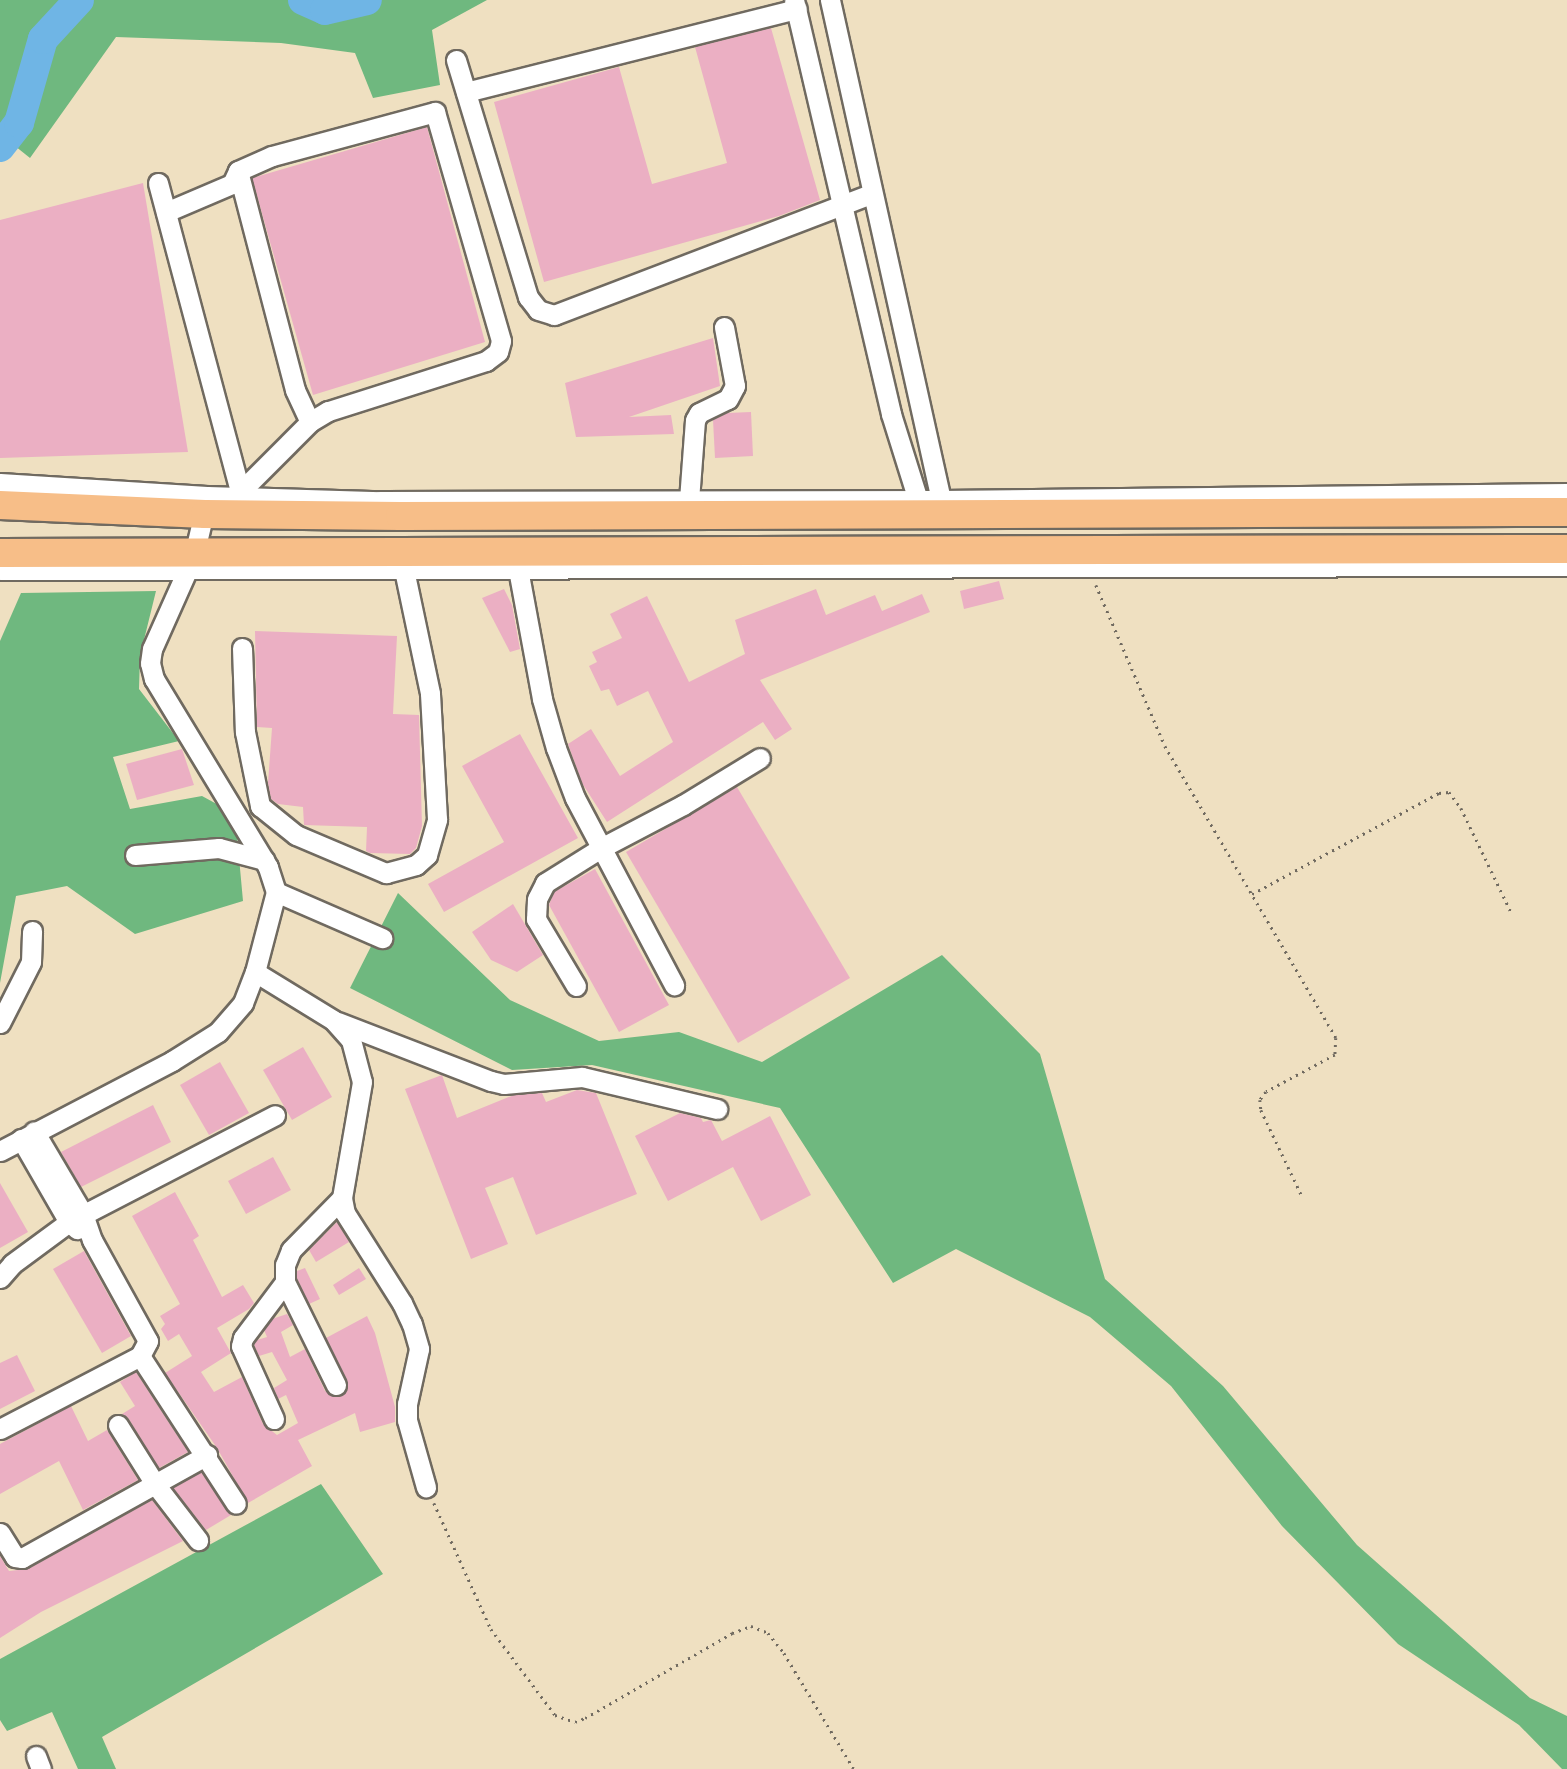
<!DOCTYPE html>
<html>
<head>
<meta charset="utf-8">
<style>
  body { margin:0 }
  #map { position:relative; width:1567px; height:1769px; overflow:hidden; background:#efe0c1; font-family:Sriracha,sans-serif }
  div>[style] { position:absolute }
  [style*='--x'] { left:calc(var(--x)*1px); top:calc(var(--y)*1px); width:calc(var(--w)*1px); rotate:calc(var(--a)*1deg) }
  .forest>* { inset:0; background:#6fb87f }
  .river>* { height:30px; margin:-15px; padding:0 15px; transform-origin:15px; border-radius:15px; background:#6fb5e5 }
  .building>* { inset:0; background:#ebafc3 }
  .path>* { height:2.5px; margin-top:-1.25px; transform-origin:0; background:repeating-linear-gradient(90deg,#706a60 0 2px,transparent 0 7px) }
  .roads { filter:drop-shadow(2px 0 #706a60) drop-shadow(-2px 0 #706a60) drop-shadow(0 2px #706a60) drop-shadow(0 -2px #706a60) }
  .minor>* { height:19px; margin:-9.5px; padding:0 9.5px; transform-origin:9.5px; border-radius:9.5px; background:#fff }
  .highway>* { height:28px; margin:-14px; padding:0 14px; transform-origin:14px; border-radius:14px; background:#f7be88 }
  span { translate:-50% -50%; white-space:nowrap; text-align:center; line-height:1.15; -webkit-text-stroke:7px #fff; paint-order:stroke }
</style>
</head>
<body>
<div id="map">
  <div class="forest">
    <div style="clip-path:polygon(0 0,487px 0,432px 30px,440px 85px,373px 98px,355px 53px,281px 43px,116px 37px,30px 158px,0 134px)"></div>
    <div style="clip-path:polygon(156px 591px,140px 656px,139px 689px,179px 741px,113px 757px,130px 809px,202px 796px,235px 814px,243px 901px,135px 934px,67px 886px,16px 896px,0 983px,0 641px,21px 593px)"></div>
    <div style="clip-path:polygon(398px 893px,510px 1000px,599px 1041px,679px 1032px,762px 1062px,942px 955px,1040px 1054px,1105px 1279px,1223px 1386px,1357px 1545px,1530px 1698px,1567px 1716px,1567px 1769px,1562px 1769px,1519px 1725px,1398px 1644px,1282px 1526px,1171px 1386px,1090px 1317px,956px 1249px,893px 1283px,780px 1108px,592px 1065px,512px 1070px,350px 988px)"></div>
    <div style="clip-path:polygon(321px 1484px,383px 1574px,102px 1737px,116px 1769px,78px 1769px,52px 1712px,7px 1731px,0 1720px,0 1659px)"></div>
  </div>
  <div class="river">
    <div style="--x:303;--y:0;--w:24;--a:24"></div>
    <div style="--x:325;--y:10;--w:43;--a:-13.4"></div>
    <div style="--x:0;--y:147;--w:31;--a:-52"></div>
    <div style="--x:19;--y:123;--w:87;--a:-74.1"></div>
    <div style="--x:43;--y:39;--w:53;--a:-47.3"></div>
  </div>
  <div class="building">
    <div style="clip-path:polygon(771px 28px,820px 200px,779px 216px,544px 282px,494px 102px,619px 67px,652px 184px,727px 163px,695px 47px)"></div>
    <div style="clip-path:polygon(427px 127px,485px 342px,313px 395px,252px 178px)"></div>
    <div style="clip-path:polygon(143px 183px,188px 452px,0 458px,0 220px)"></div>
    <div style="clip-path:polygon(713px 338px,720px 386px,629px 417px,671px 415px,674px 434px,576px 437px,565px 383px)"></div>
    <div style="clip-path:polygon(751px 412px,753px 456px,715px 458px,713px 420px,727px 413px)"></div>
    <div style="clip-path:polygon(999px 581px,1004px 599px,964px 609px,960px 591px)"></div>
    <div style="clip-path:polygon(504px 589px,512px 605px,520px 649px,510px 652px,482px 598px)"></div>
    <div style="clip-path:polygon(816px 589px,826px 615px,875px 595px,882px 611px,922px 594px,930px 612px,760px 680px,792px 729px,775px 740px,763px 722px,607px 822px,582px 783px,568px 744px,591px 729px,620px 776px,673px 742px,648px 691px,617px 706px,609px 689px,601px 691px,589px 666px,597px 662px,592px 652px,622px 638px,610px 614px,647px 596px,689px 682px,745px 654px,735px 620px)"></div>
    <div style="clip-path:polygon(255px 631px,397px 636px,393px 714px,419px 715px,422px 826px,416px 848px,410px 854px,370px 853px,366px 851px,367px 827px,304px 825px,303px 807px,278px 804px,271px 799px,268px 783px,272px 728px,257px 727px)"></div>
    <div style="clip-path:polygon(520px 734px,578px 838px,444px 912px,428px 884px,504px 842px,462px 766px)"></div>
    <div style="clip-path:polygon(182px 749px,194px 785px,137px 800px,126px 764px)"></div>
    <div style="clip-path:polygon(737px 787px,850px 978px,738px 1043px,626px 852px)"></div>
    <div style="clip-path:polygon(595px 869px,669px 1005px,619px 1032px,549px 905px,554px 892px)"></div>
    <div style="clip-path:polygon(513px 904px,543px 955px,517px 972px,491px 960px,472px 932px)"></div>
    <div style="clip-path:polygon(303px 1047px,332px 1097px,292px 1120px,263px 1070px)"></div>
    <div style="clip-path:polygon(220px 1062px,249px 1113px,209px 1135px,180px 1085px)"></div>
    <div style="clip-path:polygon(442px 1075px,457px 1118px,514px 1095px,542px 1093px,546px 1102px,577px 1090px,596px 1093px,637px 1194px,536px 1235px,513px 1177px,485px 1188px,508px 1244px,471px 1259px,405px 1089px)"></div>
    <div style="clip-path:polygon(153px 1105px,171px 1142px,81px 1187px,61px 1152px)"></div>
    <div style="clip-path:polygon(680px 1113px,701px 1118px,703px 1122px,711px 1120px,722px 1141px,770px 1116px,811px 1195px,761px 1221px,733px 1167px,668px 1201px,635px 1136px)"></div>
    <div style="clip-path:polygon(273px 1157px,291px 1190px,246px 1214px,228px 1181px)"></div>
    <div style="clip-path:polygon(0 1183px,28px 1232px,0 1248px)"></div>
    <div style="clip-path:polygon(175px 1192px,199px 1236px,193px 1240px,222px 1297px,243px 1285px,254px 1303px,249px 1309px,217px 1328px,231px 1353px,201px 1372px,214px 1392px,242px 1377px,263px 1424px,277px 1435px,298px 1423px,286px 1395px,278px 1399px,274px 1388px,287px 1380px,272px 1352px,259px 1356px,254px 1345px,257px 1340px,267px 1337px,264px 1330px,272px 1319px,287px 1314px,293px 1325px,281px 1332px,290px 1357px,305px 1349px,325px 1391px,336px 1397px,346px 1392px,348px 1385px,326px 1338px,367px 1316px,375px 1333px,395px 1407px,395px 1422px,360px 1432px,355px 1413px,298px 1440px,312px 1466px,248px 1503px,217px 1448px,165px 1373px,192px 1356px,179px 1334px,168px 1341px,161px 1329px,165px 1324px,160px 1316px,180px 1304px,132px 1216px)"></div>
    <div style="clip-path:polygon(337px 1222px,349px 1242px,316px 1262px,309px 1250px)"></div>
    <div style="clip-path:polygon(84px 1251px,131px 1336px,102px 1353px,53px 1269px)"></div>
    <div style="clip-path:polygon(305px 1268px,320px 1299px,309px 1304px,297px 1279px,297px 1271px)"></div>
    <div style="clip-path:polygon(359px 1268px,366px 1279px,339px 1295px,333px 1285px)"></div>
    <div style="clip-path:polygon(17px 1355px,35px 1391px,0 1409px,0 1363px)"></div>
    <div style="clip-path:polygon(136px 1372px,188px 1452px,159px 1468px,128px 1418px,122px 1414px,135px 1406px,120px 1382px)"></div>
    <div style="clip-path:polygon(71px 1406px,88px 1441px,107px 1430px,138px 1480px,83px 1510px,59px 1461px,0 1494px,0 1444px)"></div>
    <div style="clip-path:polygon(201px 1472px,231px 1515px,206px 1530px,173px 1488px)"></div>
    <div style="clip-path:polygon(152px 1500px,183px 1541px,41px 1612px,0 1638px,0 1556px,9px 1571px,28px 1569px)"></div>
  </div>
  <div class="path">
    <div style="--x:1096;--y:585;--w:175;--a:66.8"></div>
    <div style="--x:1165;--y:746;--w:338;--a:59.6"></div>
    <div style="--x:1336;--y:1038;--w:17;--a:93"></div>
    <div style="--x:1335;--y:1055;--w:78;--a:151.8"></div>
    <div style="--x:1266;--y:1092;--w:10;--a:127"></div>
    <div style="--x:1260;--y:1100;--w:10;--a:84"></div>
    <div style="--x:1261;--y:1110;--w:95;--a:64.5"></div>
    <div style="--x:1252;--y:894;--w:213;--a:-28.4"></div>
    <div style="--x:1439;--y:793;--w:10;--a:-6"></div>
    <div style="--x:1449;--y:792;--w:20;--a:53"></div>
    <div style="--x:1461;--y:808;--w:118;--a:64.3"></div>
    <div style="--x:434;--y:1503;--w:138;--a:65.7"></div>
    <div style="--x:491;--y:1629;--w:107;--a:53.3"></div>
    <div style="--x:555;--y:1715;--w:21;--a:19"></div>
    <div style="--x:575;--y:1722;--w:11;--a:-22"></div>
    <div style="--x:585;--y:1718;--w:170;--a:-30"></div>
    <div style="--x:732;--y:1633;--w:20;--a:-20"></div>
    <div style="--x:751;--y:1626;--w:18;--a:22"></div>
    <div style="--x:768;--y:1633;--w:26;--a:51"></div>
    <div style="--x:784;--y:1653;--w:135;--a:58.9"></div>
  </div>
  <div class="roads">
    <div class="minor">
      <div style="--x:794;--y:0;--w:425;--a:76.8"></div>
      <div style="--x:891;--y:414;--w:90;--a:72.6"></div>
      <div style="--x:830;--y:0;--w:512;--a:77.48"></div>
      <div style="--x:456;--y:60;--w:248;--a:73.1"></div>
      <div style="--x:528;--y:297;--w:16;--a:52"></div>
      <div style="--x:538;--y:310;--w:17;--a:17"></div>
      <div style="--x:554;--y:315;--w:339;--a:-20.9"></div>
      <div style="--x:466;--y:92;--w:341;--a:-14.1"></div>
      <div style="--x:238;--y:171;--w:226;--a:75.4"></div>
      <div style="--x:295;--y:390;--w:35;--a:65"></div>
      <div style="--x:158;--y:183;--w:319;--a:75.1"></div>
      <div style="--x:166;--y:212;--w:72;--a:-23"></div>
      <div style="--x:232;--y:184;--w:14;--a:-65"></div>
      <div style="--x:238;--y:171;--w:37;--a:-24"></div>
      <div style="--x:272;--y:156;--w:169;--a:-15.1"></div>
      <div style="--x:435;--y:112;--w:238;--a:73.9"></div>
      <div style="--x:501;--y:341;--w:11;--a:105"></div>
      <div style="--x:498;--y:352;--w:15;--a:143"></div>
      <div style="--x:486;--y:361;--w:166;--a:162.4"></div>
      <div style="--x:328;--y:411;--w:21;--a:149"></div>
      <div style="--x:310;--y:422;--w:106;--a:135"></div>
      <div style="--x:0;--y:483;--w:207;--a:3.6"></div>
      <div style="--x:207;--y:496;--w:173;--a:1.7"></div>
      <div style="--x:380;--y:501;--w:561;--a:-0.1"></div>
      <div style="--x:941;--y:500;--w:626;--a:-0.64"></div>
      <div style="--x:689;--y:500;--w:80;--a:-85.7"></div>
      <div style="--x:695;--y:420;--w:8;--a:-60"></div>
      <div style="--x:699;--y:413;--w:32;--a:-26"></div>
      <div style="--x:728;--y:399;--w:15;--a:-62"></div>
      <div style="--x:735;--y:386;--w:60;--a:-100.6"></div>
      <div style="--x:518;--y:569;--w:132;--a:79.5"></div>
      <div style="--x:542;--y:699;--w:51;--a:74.1"></div>
      <div style="--x:556;--y:748;--w:53;--a:69.2"></div>
      <div style="--x:575;--y:798;--w:212;--a:62.1"></div>
      <div style="--x:0;--y:570;--w:1567;--a:-0.15"></div>
      <div style="--x:242;--y:648;--w:84;--a:88"></div>
      <div style="--x:245;--y:732;--w:76;--a:78.5"></div>
      <div style="--x:260;--y:806;--w:46;--a:38.9"></div>
      <div style="--x:296;--y:835;--w:98;--a:22.9"></div>
      <div style="--x:386;--y:873;--w:31;--a:-15"></div>
      <div style="--x:416;--y:865;--w:15;--a:-42"></div>
      <div style="--x:427;--y:855;--w:37;--a:-74"></div>
      <div style="--x:437;--y:819;--w:126;--a:-93.2"></div>
      <div style="--x:430;--y:693;--w:126;--a:-101.9"></div>
      <div style="--x:135;--y:855;--w:84;--a:-4.8"></div>
      <div style="--x:219;--y:848;--w:47;--a:14.9"></div>
      <div style="--x:276;--y:892;--w:116;--a:23.5"></div>
      <div style="--x:255;--y:972;--w:92;--a:31.6"></div>
      <div style="--x:333;--y:1020;--w:27;--a:48"></div>
      <div style="--x:351;--y:1040;--w:43;--a:75.3"></div>
      <div style="--x:362;--y:1082;--w:118;--a:99.8"></div>
      <div style="--x:342;--y:1198;--w:15;--a:79"></div>
      <div style="--x:345;--y:1213;--w:107;--a:57.7"></div>
      <div style="--x:402;--y:1303;--w:23;--a:65"></div>
      <div style="--x:412;--y:1324;--w:26;--a:74"></div>
      <div style="--x:419;--y:1349;--w:56;--a:102.3"></div>
      <div style="--x:407;--y:1404;--w:16;--a:90"></div>
      <div style="--x:407;--y:1420;--w:70;--a:74.2"></div>
      <div style="--x:576;--y:986;--w:78;--a:-120.8"></div>
      <div style="--x:536;--y:919;--w:20;--a:-87"></div>
      <div style="--x:537;--y:899;--w:18;--a:-63"></div>
      <div style="--x:545;--y:883;--w:66;--a:-32"></div>
      <div style="--x:601;--y:848;--w:93;--a:-27.7"></div>
      <div style="--x:683;--y:805;--w:90;--a:-31.4"></div>
      <div style="--x:338;--y:1022;--w:164;--a:21.1"></div>
      <div style="--x:491;--y:1081;--w:13;--a:13"></div>
      <div style="--x:504;--y:1084;--w:78;--a:-5.1"></div>
      <div style="--x:582;--y:1077;--w:139;--a:13.3"></div>
      <div style="--x:0;--y:1023;--w:68;--a:-63.1"></div>
      <div style="--x:31;--y:962;--w:31;--a:-88"></div>
      <div style="--x:21;--y:1139;--w:96;--a:60"></div>
      <div style="--x:69;--y:1222;--w:11;--a:41"></div>
      <div style="--x:0;--y:1151;--w:194;--a:-27.6"></div>
      <div style="--x:172;--y:1061;--w:54;--a:-32.2"></div>
      <div style="--x:218;--y:1032;--w:38;--a:-49"></div>
      <div style="--x:243;--y:1003;--w:33;--a:-69"></div>
      <div style="--x:255;--y:972;--w:83;--a:-75.3"></div>
      <div style="--x:276;--y:892;--w:26;--a:-108"></div>
      <div style="--x:268;--y:867;--w:220;--a:-121.2"></div>
      <div style="--x:154;--y:679;--w:16;--a:-104"></div>
      <div style="--x:150;--y:663;--w:14;--a:-82"></div>
      <div style="--x:152;--y:649;--w:103;--a:-65.9"></div>
      <div style="--x:194;--y:555;--w:52;--a:-76.8"></div>
      <div style="--x:0;--y:1278;--w:18;--a:-49"></div>
      <div style="--x:12;--y:1264;--w:71;--a:-36.4"></div>
      <div style="--x:69;--y:1222;--w:232;--a:-27.4"></div>
      <div style="--x:140;--y:1356;--w:176;--a:57"></div>
      <div style="--x:336;--y:1385;--w:115;--a:-116.3"></div>
      <div style="--x:285;--y:1282;--w:17;--a:-90"></div>
      <div style="--x:285;--y:1265;--w:16;--a:-68"></div>
      <div style="--x:291;--y:1250;--w:73;--a:-45.6"></div>
      <div style="--x:274;--y:1419;--w:80;--a:-114.3"></div>
      <div style="--x:241;--y:1346;--w:8;--a:-76"></div>
      <div style="--x:243;--y:1338;--w:70;--a:-53.1"></div>
      <div style="--x:118;--y:1425;--w:70;--a:57.9"></div>
      <div style="--x:155;--y:1484;--w:71;--a:52.5"></div>
      <div style="--x:0;--y:1429;--w:158;--a:-27.5"></div>
      <div style="--x:140;--y:1356;--w:17;--a:-62"></div>
      <div style="--x:148;--y:1341;--w:115;--a:-119"></div>
      <div style="--x:92;--y:1240;--w:28;--a:-109"></div>
      <div style="--x:83;--y:1214;--w:96;--a:-120.6"></div>
      <div style="--x:0;--y:1533;--w:28;--a:58"></div>
      <div style="--x:15;--y:1557;--w:7;--a:8"></div>
      <div style="--x:22;--y:1558;--w:212;--a:-29.1"></div>
      <div style="--x:36;--y:1756;--w:14;--a:69"></div>
    </div>
    <div class="highway">
      <div style="--x:0;--y:505;--w:205;--a:2.5"></div>
      <div style="--x:205;--y:514;--w:195;--a:0.6"></div>
      <div style="--x:400;--y:516;--w:1167;--a:-0.2"></div>
      <div style="--x:0;--y:553;--w:1567;--a:-0.15"></div>
    </div>
  </div>
</div>
</body>
</html>
